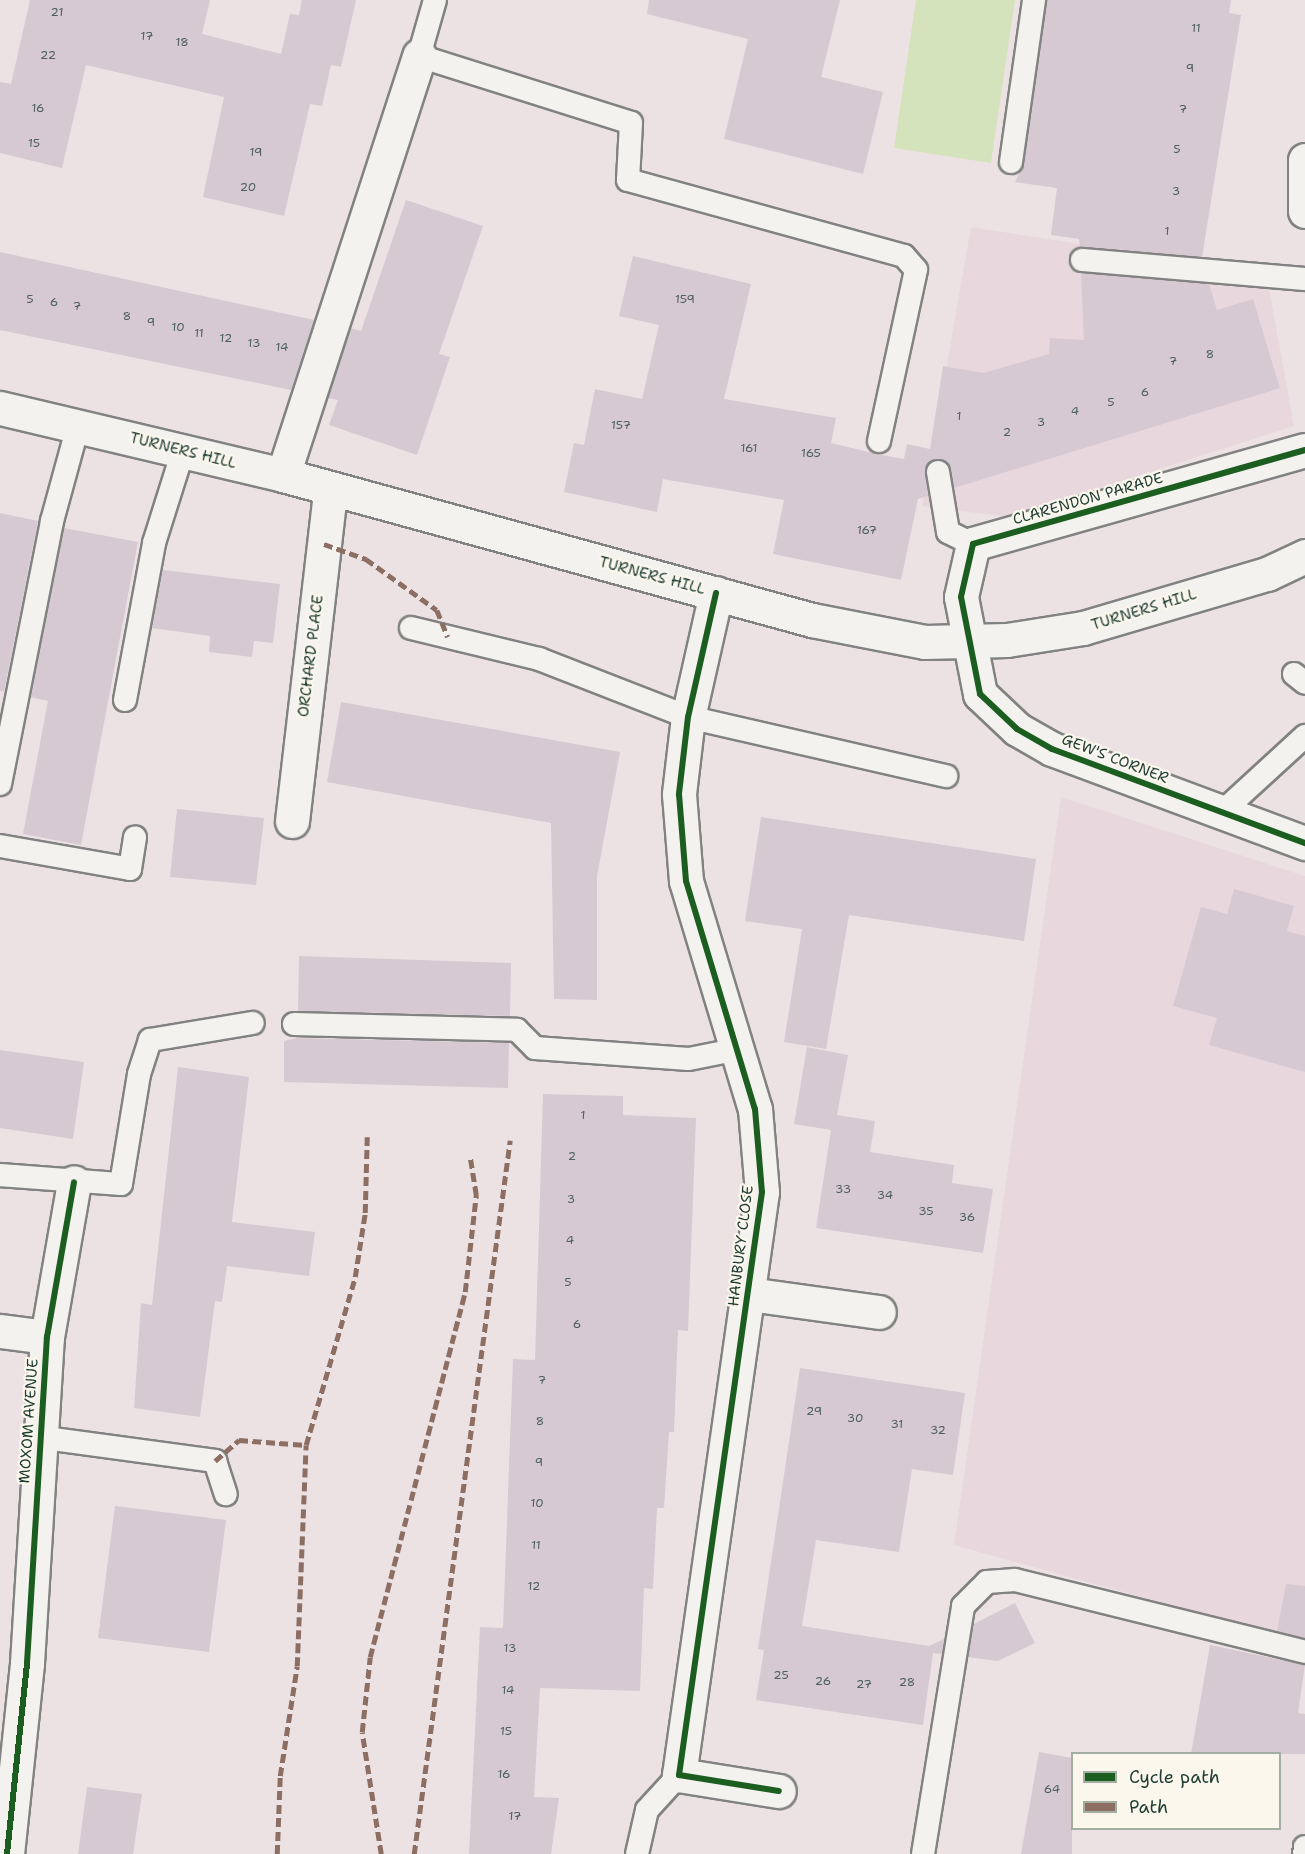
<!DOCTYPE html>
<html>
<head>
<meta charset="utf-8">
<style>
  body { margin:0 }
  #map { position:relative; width:1305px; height:1854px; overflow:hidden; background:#ece2e4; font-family:"Shantell Sans",sans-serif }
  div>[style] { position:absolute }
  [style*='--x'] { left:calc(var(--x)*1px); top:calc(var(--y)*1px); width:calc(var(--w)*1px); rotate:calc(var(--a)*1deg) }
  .built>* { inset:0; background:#e9d7de }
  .green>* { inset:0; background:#d5e3bc }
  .building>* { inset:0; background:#d6c9d1 }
  .roads { filter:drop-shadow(2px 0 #818281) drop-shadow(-2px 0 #818281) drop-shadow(0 2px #818281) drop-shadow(0 -2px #818281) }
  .lane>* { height:22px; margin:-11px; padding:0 11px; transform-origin:11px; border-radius:11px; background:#f4f2ef }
  .street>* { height:33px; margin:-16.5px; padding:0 16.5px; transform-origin:16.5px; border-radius:16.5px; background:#f4f2ef }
  .secondary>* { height:33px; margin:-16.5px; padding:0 16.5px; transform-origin:16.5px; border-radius:16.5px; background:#f4f2ef }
  .quiet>* { height:4.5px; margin-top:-2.25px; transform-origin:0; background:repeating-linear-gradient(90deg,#8d6e63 0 9px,transparent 0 13.5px) }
  .cycleway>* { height:6px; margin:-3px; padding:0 3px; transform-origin:3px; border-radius:3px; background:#1b5e20 }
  span { translate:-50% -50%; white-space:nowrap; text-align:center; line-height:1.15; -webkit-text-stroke:4.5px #fbf7ec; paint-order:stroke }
  .number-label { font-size:12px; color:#4d605b }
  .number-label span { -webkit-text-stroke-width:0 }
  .street-label { font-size:15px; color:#1f3d34 }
  .legend { position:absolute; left:1071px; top:1752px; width:210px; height:78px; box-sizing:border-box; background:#fbf7ec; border:2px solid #a3ada2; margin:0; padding:8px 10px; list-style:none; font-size:18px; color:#1f3d34 }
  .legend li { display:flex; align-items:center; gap:12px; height:30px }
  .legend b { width:30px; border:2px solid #a3ada2 }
</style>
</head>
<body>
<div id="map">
  <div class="built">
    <div style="clip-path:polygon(971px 227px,1202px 263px,1265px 266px,1294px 426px,1009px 517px,922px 506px)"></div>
    <div style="clip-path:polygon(1061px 797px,1305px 876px,1305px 1642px,954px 1545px)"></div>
  </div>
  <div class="green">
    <div style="clip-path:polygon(916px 0,1015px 0,991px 163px,894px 148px)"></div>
  </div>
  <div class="building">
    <div style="clip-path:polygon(30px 0,210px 0,202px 34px,281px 54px,290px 14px,299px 15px,302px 0,356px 0,341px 67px,331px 65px,322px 106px,310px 104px,284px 216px,203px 197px,224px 97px,86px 65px,62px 168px,0 153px,0 82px,11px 84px)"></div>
    <div style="clip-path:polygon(649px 0,840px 0,821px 77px,883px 92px,863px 174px,724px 139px,748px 39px,647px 14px)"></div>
    <div style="clip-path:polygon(1047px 0,1231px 0,1229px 13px,1241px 15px,1202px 257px,1080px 247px,1079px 239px,1051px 235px,1057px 188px,1015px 182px,1024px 164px)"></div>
    <div style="clip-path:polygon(406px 200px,483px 226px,439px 354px,450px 357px,417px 455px,329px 425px,338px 400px,328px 398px,350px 328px,361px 331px)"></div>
    <div style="clip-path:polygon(0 252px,314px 320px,291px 390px,0 330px)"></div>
    <div style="clip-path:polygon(633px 256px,751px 284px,724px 399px,836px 418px,831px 443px,877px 454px,904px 459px,907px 444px,930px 449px,943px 366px,984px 373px,1049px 354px,1050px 338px,1084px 340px,1081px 273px,1209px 284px,1217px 310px,1253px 299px,1280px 388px,954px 488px,948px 463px,930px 461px,925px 474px,928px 496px,918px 499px,901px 580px,773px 554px,784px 500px,663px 479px,657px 512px,564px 492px,574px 443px,584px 445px,595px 389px,642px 399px,659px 325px,619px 316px)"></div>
    <div style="clip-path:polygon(0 513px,38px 521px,4px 692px,0 691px)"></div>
    <div style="clip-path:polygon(64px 528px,138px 542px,81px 845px,23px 834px,48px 701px,31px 697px)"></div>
    <div style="clip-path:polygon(163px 570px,280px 584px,273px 643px,254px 641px,252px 657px,209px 652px,210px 636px,152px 628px)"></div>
    <div style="clip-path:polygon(341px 702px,620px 752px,597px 876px,597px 1000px,554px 999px,551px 823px,327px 782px)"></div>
    <div style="clip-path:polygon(177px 809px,264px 818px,256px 885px,170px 877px)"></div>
    <div style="clip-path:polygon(761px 817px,1036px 859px,1024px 941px,849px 915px,826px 1049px,784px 1042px,802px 929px,745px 921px)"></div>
    <div style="clip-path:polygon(1234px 889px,1294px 906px,1287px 931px,1305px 936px,1305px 1072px,1209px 1045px,1217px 1018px,1173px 1006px,1201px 907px,1227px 914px)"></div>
    <div style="clip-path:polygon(299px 956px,511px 963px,510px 1016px,298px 1011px)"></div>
    <div style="clip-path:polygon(297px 1038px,509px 1043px,508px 1088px,284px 1082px,284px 1041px)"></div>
    <div style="clip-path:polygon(807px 1047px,848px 1055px,837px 1115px,875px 1121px,870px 1152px,954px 1165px,952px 1183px,993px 1189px,983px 1253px,816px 1228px,831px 1130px,794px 1124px)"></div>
    <div style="clip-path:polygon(0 1050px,84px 1062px,73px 1139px,0 1128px)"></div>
    <div style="clip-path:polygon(178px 1067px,249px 1077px,232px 1222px,315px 1232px,309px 1276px,227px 1266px,222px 1302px,215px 1301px,200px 1417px,134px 1408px,141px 1303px,152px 1305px)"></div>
    <div style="clip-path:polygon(543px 1094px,623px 1096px,623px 1115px,696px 1118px,688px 1331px,678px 1330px,674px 1432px,669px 1432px,664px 1508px,657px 1508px,653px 1589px,644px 1588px,640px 1691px,540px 1688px,534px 1797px,559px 1798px,551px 1854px,469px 1854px,480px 1627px,503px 1628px,513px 1359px,535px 1360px)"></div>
    <div style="clip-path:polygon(800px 1368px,965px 1393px,953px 1475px,912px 1469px,899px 1552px,816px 1540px,802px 1626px,929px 1646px,944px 1639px,942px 1654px,933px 1653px,923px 1725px,756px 1700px,764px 1650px,758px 1649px)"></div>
    <div style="clip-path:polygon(115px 1506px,226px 1520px,209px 1652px,98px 1638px)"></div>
    <div style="clip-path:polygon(1286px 1584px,1305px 1586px,1305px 1638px,1277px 1631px)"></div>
    <div style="clip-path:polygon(1015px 1603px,1035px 1643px,998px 1661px,968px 1657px,974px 1624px)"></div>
    <div style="clip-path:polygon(1210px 1645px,1305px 1665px,1298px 1713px,1305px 1714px,1305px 1754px,1191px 1754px)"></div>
    <div style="clip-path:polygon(1039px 1752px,1072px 1758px,1072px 1854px,1021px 1854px)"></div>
    <div style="clip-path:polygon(87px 1787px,142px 1794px,133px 1854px,78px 1854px)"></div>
  </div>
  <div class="roads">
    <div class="lane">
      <div style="--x:435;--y:0;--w:58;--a:105.9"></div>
      <div style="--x:419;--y:56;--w:222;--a:17.5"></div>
      <div style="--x:631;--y:123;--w:57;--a:93"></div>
      <div style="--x:628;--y:180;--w:286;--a:15.4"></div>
      <div style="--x:904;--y:256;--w:18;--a:49"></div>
      <div style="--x:916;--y:270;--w:175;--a:102.2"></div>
      <div style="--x:1011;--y:162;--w:164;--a:-81.9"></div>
      <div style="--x:1082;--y:260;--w:224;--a:4.9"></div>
      <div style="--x:938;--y:472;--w:61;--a:80.5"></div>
      <div style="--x:948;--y:532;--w:28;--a:26"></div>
      <div style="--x:411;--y:628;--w:132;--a:13.6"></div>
      <div style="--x:539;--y:659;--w:160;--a:21.3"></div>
      <div style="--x:688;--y:717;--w:265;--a:12.9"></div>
      <div style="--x:1294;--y:674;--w:14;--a:39"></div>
      <div style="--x:125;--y:700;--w:160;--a:-79.5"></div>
      <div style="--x:154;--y:543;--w:96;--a:-72.5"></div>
      <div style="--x:0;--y:784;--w:268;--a:-78.8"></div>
      <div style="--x:52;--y:521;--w:98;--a:-74.7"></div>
      <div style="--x:1222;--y:812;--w:113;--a:-42.5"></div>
      <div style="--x:0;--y:846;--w:132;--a:10"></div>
      <div style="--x:130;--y:869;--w:32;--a:-81"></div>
      <div style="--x:294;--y:1024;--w:223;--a:1.5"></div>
      <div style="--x:517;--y:1030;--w:25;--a:45"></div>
      <div style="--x:535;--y:1048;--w:154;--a:4.1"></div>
      <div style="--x:689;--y:1059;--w:51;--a:-11.3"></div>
      <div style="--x:0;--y:1175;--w:121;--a:4.3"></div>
      <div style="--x:121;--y:1184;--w:111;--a:-80.7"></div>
      <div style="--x:139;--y:1074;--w:36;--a:-72"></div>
      <div style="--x:150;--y:1040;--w:104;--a:-9.4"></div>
      <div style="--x:38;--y:1437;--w:179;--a:7.7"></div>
      <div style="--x:215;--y:1461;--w:35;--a:72"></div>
      <div style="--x:637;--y:1854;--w:45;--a:-77.2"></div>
      <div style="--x:647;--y:1810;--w:47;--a:-47.6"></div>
      <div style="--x:923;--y:1854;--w:251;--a:-80.8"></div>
      <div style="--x:963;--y:1606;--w:34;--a:-45"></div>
      <div style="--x:987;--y:1582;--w:28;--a:-4"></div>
      <div style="--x:1015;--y:1580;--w:299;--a:13.9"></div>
      <div style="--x:1304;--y:1854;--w:7;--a:-82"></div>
    </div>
    <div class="street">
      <div style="--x:1305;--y:160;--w:51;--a:90"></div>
      <div style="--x:1305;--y:450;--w:345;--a:164.2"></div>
      <div style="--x:973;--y:544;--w:54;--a:102.8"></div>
      <div style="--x:961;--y:597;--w:99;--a:78.9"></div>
      <div style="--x:980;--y:694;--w:51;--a:43.4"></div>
      <div style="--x:1017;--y:729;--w:40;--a:29.7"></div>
      <div style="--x:1052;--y:749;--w:270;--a:20.4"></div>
      <div style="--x:283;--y:475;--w:441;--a:-72"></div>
      <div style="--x:716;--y:593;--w:127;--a:102.7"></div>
      <div style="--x:688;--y:717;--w:78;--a:96.7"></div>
      <div style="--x:679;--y:794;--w:87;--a:85.4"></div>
      <div style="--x:686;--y:881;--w:238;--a:73.2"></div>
      <div style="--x:755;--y:1109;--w:83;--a:85.2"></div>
      <div style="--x:762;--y:1192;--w:589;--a:98.1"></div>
      <div style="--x:679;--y:1775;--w:101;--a:9.1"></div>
      <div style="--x:292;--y:821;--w:332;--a:-83.4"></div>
      <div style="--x:749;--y:1294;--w:131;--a:7.9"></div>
      <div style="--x:0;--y:1331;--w:47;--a:7.3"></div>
      <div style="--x:7;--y:1854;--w:192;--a:-84"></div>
      <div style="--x:27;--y:1663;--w:327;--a:-86.5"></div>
      <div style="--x:47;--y:1337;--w:157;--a:-80.1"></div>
    </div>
    <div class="secondary">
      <div style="--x:0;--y:408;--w:291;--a:13.3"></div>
      <div style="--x:283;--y:475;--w:549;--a:15.33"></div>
      <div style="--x:812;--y:620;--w:115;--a:11"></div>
      <div style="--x:925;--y:642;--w:82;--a:-1.4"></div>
      <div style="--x:1007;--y:640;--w:77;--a:-9"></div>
      <div style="--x:1083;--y:628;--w:192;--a:-16.4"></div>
      <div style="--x:1267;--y:574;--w:42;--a:-25.3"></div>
    </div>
  </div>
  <div class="quiet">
    <div style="--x:324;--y:544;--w:45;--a:19.7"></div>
    <div style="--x:366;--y:559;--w:87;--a:35.7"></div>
    <div style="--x:437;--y:610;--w:29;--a:68"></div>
    <div style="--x:215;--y:1461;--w:32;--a:-41"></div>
    <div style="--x:239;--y:1440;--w:67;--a:4.3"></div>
    <div style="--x:277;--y:1854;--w:78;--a:-87.8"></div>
    <div style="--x:280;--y:1776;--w:111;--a:-81.2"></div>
    <div style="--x:297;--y:1666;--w:221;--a:-87.7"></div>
    <div style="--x:306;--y:1445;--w:175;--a:-73.7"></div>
    <div style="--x:355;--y:1277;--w:65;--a:-81.1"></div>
    <div style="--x:365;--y:1213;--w:76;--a:-88.5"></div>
    <div style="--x:381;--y:1854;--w:123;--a:-98.9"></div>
    <div style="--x:362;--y:1732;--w:75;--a:-83.9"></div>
    <div style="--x:370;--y:1657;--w:377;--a:-75.4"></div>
    <div style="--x:465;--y:1292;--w:98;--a:-83.5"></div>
    <div style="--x:476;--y:1195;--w:37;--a:-99"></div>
    <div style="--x:414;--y:1854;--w:720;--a:-82.34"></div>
  </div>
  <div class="cycleway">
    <div style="--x:1305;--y:450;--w:345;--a:164.2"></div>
    <div style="--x:973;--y:544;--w:54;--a:102.8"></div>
    <div style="--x:961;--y:597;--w:99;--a:78.9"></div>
    <div style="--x:980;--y:694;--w:51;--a:43.4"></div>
    <div style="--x:1017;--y:729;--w:40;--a:29.7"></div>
    <div style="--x:1052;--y:749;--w:270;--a:20.4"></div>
    <div style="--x:716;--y:593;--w:127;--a:102.7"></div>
    <div style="--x:688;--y:717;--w:78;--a:96.7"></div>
    <div style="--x:679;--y:794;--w:87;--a:85.4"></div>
    <div style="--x:686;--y:881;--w:238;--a:73.2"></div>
    <div style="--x:755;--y:1109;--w:83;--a:85.2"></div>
    <div style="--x:762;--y:1192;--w:589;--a:98.1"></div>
    <div style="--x:679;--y:1775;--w:101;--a:9.1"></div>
    <div style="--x:7;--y:1854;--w:192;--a:-84"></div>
    <div style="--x:27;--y:1663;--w:327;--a:-86.5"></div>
    <div style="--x:47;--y:1337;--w:157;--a:-80.1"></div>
  </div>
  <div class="number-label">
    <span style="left:57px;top:13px">21</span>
    <span style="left:1196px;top:29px">11</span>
    <span style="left:147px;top:37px">17</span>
    <span style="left:182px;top:43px">18</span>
    <span style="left:48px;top:56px">22</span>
    <span style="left:1190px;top:69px">9</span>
    <span style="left:38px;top:109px">16</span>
    <span style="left:1183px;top:110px">7</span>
    <span style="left:34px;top:144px">15</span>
    <span style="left:1177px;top:150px">5</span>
    <span style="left:256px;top:153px">19</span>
    <span style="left:248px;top:188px">20</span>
    <span style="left:1176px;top:192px">3</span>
    <span style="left:1167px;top:232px">1</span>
    <span style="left:30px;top:300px">5</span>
    <span style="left:685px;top:300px">159</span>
    <span style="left:54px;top:303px">6</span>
    <span style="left:77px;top:307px">7</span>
    <span style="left:127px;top:317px">8</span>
    <span style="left:151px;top:323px">9</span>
    <span style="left:178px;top:328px">10</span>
    <span style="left:199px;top:334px">11</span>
    <span style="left:226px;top:339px">12</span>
    <span style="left:254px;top:344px">13</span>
    <span style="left:282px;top:348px">14</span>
    <span style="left:1210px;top:355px">8</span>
    <span style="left:1173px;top:362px">7</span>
    <span style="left:1145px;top:393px">6</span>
    <span style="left:1111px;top:403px">5</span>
    <span style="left:1075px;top:412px">4</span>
    <span style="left:959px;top:417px">1</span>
    <span style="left:1041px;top:423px">3</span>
    <span style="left:621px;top:426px">157</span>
    <span style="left:1007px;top:433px">2</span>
    <span style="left:749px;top:449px">161</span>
    <span style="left:811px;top:454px">165</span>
    <span style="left:867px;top:531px">167</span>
    <span style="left:583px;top:1116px">1</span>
    <span style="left:572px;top:1157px">2</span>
    <span style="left:843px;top:1190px">33</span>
    <span style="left:885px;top:1196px">34</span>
    <span style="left:571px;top:1200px">3</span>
    <span style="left:926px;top:1212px">35</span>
    <span style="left:967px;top:1218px">36</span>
    <span style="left:570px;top:1241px">4</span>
    <span style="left:568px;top:1283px">5</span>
    <span style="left:577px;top:1325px">6</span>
    <span style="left:542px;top:1381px">7</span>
    <span style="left:814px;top:1412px">29</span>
    <span style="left:855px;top:1419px">30</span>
    <span style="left:540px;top:1422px">8</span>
    <span style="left:897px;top:1425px">31</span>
    <span style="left:938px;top:1431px">32</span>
    <span style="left:539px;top:1463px">9</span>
    <span style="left:537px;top:1504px">10</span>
    <span style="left:536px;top:1546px">11</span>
    <span style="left:534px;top:1587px">12</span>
    <span style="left:510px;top:1649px">13</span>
    <span style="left:781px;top:1676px">25</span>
    <span style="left:823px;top:1682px">26</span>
    <span style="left:907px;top:1683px">28</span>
    <span style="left:864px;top:1685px">27</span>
    <span style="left:508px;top:1691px">14</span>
    <span style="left:506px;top:1732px">15</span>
    <span style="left:504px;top:1775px">16</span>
    <span style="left:1052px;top:1790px">64</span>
    <span style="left:515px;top:1817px">17</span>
  </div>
  <div class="street-label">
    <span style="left:183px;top:451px;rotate:14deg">TURNERS HILL</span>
    <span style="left:1088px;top:499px;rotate:-16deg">CLARENDON PARADE</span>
    <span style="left:652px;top:576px;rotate:15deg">TURNERS HILL</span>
    <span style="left:1144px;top:610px;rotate:-17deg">TURNERS HILL</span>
    <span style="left:311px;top:656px;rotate:-83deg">ORCHARD PLACE</span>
    <span style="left:1115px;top:759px;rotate:21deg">GEW'S CORNER</span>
    <span style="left:741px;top:1246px;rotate:-83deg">HANBURY CLOSE</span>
    <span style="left:29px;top:1421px;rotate:-86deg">MOXOM AVENUE</span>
  </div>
  <ul class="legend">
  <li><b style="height:8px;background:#1b5e20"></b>Cycle path</li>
  <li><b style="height:8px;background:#8d6e63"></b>Path</li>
  </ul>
</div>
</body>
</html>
